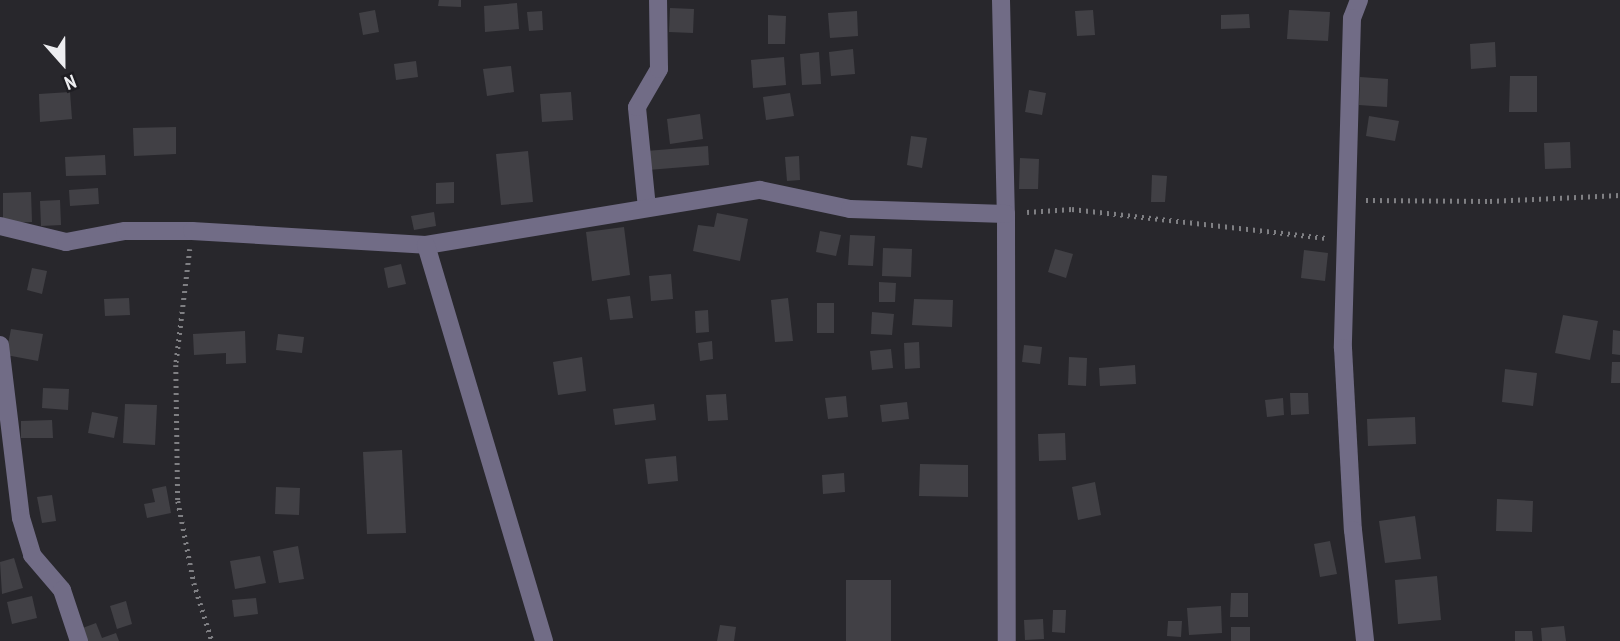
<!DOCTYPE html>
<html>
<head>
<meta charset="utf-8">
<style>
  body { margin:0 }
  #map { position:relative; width:1620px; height:641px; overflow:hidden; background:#28272c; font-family:"PT Sans Narrow",sans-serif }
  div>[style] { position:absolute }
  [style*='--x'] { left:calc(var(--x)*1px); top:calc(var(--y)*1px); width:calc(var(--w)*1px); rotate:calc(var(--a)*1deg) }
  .building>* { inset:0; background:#414045 }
  .path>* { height:4.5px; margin-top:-2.25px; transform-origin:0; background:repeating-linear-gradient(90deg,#7f7f83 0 2px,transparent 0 7px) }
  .minor>* { height:18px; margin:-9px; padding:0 9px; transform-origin:9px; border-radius:9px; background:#716c86 }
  span { translate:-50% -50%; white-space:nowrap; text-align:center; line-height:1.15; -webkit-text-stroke:6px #1e1d22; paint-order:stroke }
  .north { position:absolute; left:28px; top:28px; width:70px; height:70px; -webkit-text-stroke:5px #1e1d22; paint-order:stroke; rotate:159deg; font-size:19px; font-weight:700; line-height:28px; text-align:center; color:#ededf0 }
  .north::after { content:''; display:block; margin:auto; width:24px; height:32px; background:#ededf0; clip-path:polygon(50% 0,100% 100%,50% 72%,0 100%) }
</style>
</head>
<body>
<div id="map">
  <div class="building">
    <div style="clip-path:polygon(439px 0,461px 0,461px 7px,438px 6px)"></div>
    <div style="clip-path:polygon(517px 3px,519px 29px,485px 32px,484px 6px)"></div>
    <div style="clip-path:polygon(670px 8px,694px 9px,693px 33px,669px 32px)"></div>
    <div style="clip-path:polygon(375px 10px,379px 32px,363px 35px,359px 13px)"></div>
    <div style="clip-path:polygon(1093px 10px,1095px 35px,1077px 36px,1075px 11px)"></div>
    <div style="clip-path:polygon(1289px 10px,1330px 12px,1328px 41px,1287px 39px)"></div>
    <div style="clip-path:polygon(542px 11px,543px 30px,529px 31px,527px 12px)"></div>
    <div style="clip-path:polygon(857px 11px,858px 36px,830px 38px,828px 13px)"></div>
    <div style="clip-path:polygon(1249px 14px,1250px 28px,1221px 29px,1221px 15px)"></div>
    <div style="clip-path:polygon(768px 15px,786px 16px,785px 44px,768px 44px)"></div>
    <div style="clip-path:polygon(1495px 42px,1496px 67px,1471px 69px,1470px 44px)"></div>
    <div style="clip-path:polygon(853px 49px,855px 74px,831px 76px,829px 52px)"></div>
    <div style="clip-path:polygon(819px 52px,821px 84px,802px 85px,800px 54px)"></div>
    <div style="clip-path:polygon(784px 57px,786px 85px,753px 88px,751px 60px)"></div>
    <div style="clip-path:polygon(416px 61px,418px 77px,396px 80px,394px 64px)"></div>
    <div style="clip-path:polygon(511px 66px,514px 92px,487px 96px,483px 69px)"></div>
    <div style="clip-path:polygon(1510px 76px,1537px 76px,1537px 112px,1509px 112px)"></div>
    <div style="clip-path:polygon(1360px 77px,1388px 79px,1387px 107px,1359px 105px)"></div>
    <div style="clip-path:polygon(1029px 90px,1046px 93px,1042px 115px,1025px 112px)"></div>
    <div style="clip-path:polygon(70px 92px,72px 119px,40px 122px,39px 94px)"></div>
    <div style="clip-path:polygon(571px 92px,573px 120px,542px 122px,540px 94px)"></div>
    <div style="clip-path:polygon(790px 93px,794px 116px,766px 120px,763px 97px)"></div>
    <div style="clip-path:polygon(700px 114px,703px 139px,670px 144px,667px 119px)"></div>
    <div style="clip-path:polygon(1369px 116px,1399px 121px,1395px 141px,1366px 136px)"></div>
    <div style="clip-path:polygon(176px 127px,176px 154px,134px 156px,133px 128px)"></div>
    <div style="clip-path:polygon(911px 136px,927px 138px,922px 168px,907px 165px)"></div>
    <div style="clip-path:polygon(1570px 142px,1571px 168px,1545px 169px,1544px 143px)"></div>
    <div style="clip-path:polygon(708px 146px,709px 165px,648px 170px,646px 151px)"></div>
    <div style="clip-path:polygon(528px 151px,533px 202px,501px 205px,496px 154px)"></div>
    <div style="clip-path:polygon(105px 155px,106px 175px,66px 176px,65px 157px)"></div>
    <div style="clip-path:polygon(799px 156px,800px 180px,787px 181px,785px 157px)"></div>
    <div style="clip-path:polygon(1020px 158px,1039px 159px,1038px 189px,1019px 189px)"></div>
    <div style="clip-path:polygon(1152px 175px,1167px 176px,1165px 202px,1151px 202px)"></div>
    <div style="clip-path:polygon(454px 182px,454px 203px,436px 204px,436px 183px)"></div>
    <div style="clip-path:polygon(98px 188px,99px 204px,70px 206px,69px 190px)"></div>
    <div style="clip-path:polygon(31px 192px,32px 222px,3px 223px,3px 193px)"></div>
    <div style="clip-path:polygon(60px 200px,61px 225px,41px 226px,40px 201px)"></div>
    <div style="clip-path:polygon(434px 212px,436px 226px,414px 230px,411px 216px)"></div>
    <div style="clip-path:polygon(717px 213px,748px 219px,740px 261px,693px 251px,698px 225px,714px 227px)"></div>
    <div style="clip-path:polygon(624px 227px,630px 275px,592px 281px,586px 232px)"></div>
    <div style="clip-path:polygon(820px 231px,841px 235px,836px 256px,816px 252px)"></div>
    <div style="clip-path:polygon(850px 235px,875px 236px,873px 266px,848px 265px)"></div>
    <div style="clip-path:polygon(883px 248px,912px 249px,911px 277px,882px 276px)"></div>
    <div style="clip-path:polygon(1055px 249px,1073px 254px,1066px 278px,1048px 272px)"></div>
    <div style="clip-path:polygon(1304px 250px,1328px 253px,1325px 281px,1301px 278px)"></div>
    <div style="clip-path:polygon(401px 264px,406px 284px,388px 288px,384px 268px)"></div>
    <div style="clip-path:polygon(32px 268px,47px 271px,42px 294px,27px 290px)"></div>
    <div style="clip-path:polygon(671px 274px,673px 299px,651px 301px,649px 276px)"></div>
    <div style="clip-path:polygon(879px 282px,896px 283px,895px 302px,879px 302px)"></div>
    <div style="clip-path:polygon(630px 296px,633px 318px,610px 320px,607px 299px)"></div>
    <div style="clip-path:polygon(129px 298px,130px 315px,105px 316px,104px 299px)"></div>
    <div style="clip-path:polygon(788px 298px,793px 341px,775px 342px,771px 300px)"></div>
    <div style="clip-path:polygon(914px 299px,953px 300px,952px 327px,912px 325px)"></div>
    <div style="clip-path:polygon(817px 303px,834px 303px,834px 333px,817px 333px)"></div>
    <div style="clip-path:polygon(708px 310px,709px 332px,696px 333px,695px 311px)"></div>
    <div style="clip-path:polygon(872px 312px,894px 314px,892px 335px,871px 334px)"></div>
    <div style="clip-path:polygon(1563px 315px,1598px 321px,1590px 360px,1555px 353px)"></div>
    <div style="clip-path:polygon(11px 329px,43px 334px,38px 361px,6px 355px)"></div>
    <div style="clip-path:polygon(1613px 330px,1620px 331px,1620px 355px,1612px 354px)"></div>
    <div style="clip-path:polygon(245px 331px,246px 363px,226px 364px,226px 353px,194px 355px,193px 334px)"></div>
    <div style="clip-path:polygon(278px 334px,304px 337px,302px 353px,276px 350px)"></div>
    <div style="clip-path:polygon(712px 341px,713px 359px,700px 361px,698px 343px)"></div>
    <div style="clip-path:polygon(919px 342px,920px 368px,905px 369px,904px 343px)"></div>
    <div style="clip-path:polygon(1024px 345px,1042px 347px,1040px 364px,1022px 362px)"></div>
    <div style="clip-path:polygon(891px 349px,893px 368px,872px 370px,870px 351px)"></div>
    <div style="clip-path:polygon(582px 357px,586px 391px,558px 395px,553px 362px)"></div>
    <div style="clip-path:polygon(1069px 357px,1087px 358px,1086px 386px,1068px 385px)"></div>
    <div style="clip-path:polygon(1612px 362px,1620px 362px,1620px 383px,1611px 383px)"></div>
    <div style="clip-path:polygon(1135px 365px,1136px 384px,1100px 386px,1099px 368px)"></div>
    <div style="clip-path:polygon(1505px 369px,1537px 373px,1533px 406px,1502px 402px)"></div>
    <div style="clip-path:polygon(43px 388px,69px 389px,68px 410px,42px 408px)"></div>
    <div style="clip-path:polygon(1290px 393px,1308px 393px,1309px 414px,1291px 415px)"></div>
    <div style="clip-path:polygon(726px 394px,728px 420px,708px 421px,706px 395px)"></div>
    <div style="clip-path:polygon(846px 396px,848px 417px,828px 419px,825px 398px)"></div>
    <div style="clip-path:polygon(1283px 398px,1284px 415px,1267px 417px,1265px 400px)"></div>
    <div style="clip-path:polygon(907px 402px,909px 419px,882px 422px,880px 405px)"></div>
    <div style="clip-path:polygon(125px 404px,157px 405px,155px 445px,123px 443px)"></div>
    <div style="clip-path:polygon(654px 404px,656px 420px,615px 425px,613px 409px)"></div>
    <div style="clip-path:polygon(92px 412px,118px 417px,114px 438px,88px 433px)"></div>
    <div style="clip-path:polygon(1415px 417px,1416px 444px,1368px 446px,1367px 419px)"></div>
    <div style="clip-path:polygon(52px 420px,53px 438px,21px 438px,21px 421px)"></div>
    <div style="clip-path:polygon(1065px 433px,1066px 460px,1039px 461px,1038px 434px)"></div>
    <div style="clip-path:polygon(402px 450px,406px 533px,367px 534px,363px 452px)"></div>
    <div style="clip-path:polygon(676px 456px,678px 481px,648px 484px,645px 459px)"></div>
    <div style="clip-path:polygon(920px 464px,968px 465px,968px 497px,919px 496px)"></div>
    <div style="clip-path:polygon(844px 473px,845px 492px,823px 494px,822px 475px)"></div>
    <div style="clip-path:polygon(1095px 482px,1101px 515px,1078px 520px,1072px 487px)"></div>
    <div style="clip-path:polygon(166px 486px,171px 513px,147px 518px,144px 504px,155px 502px,152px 489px)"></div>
    <div style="clip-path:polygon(276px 487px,300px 488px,299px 515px,275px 514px)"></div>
    <div style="clip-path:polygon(52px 495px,56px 521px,42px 523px,37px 497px)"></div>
    <div style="clip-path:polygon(1497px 499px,1533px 501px,1532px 532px,1496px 531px)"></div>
    <div style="clip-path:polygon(1415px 516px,1421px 559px,1385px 563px,1379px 521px)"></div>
    <div style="clip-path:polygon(1330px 541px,1337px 574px,1320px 577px,1314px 544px)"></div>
    <div style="clip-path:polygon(298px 546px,304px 579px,279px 583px,273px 551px)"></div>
    <div style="clip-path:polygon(260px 556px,266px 583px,235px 589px,230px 561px)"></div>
    <div style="clip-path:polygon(14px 558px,23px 588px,2px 594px,0 562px)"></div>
    <div style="clip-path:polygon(1437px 576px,1441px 620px,1398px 624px,1395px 580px)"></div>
    <div style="clip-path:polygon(846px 580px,891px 580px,891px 641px,846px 641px)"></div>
    <div style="clip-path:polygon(1231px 593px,1248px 593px,1248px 617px,1230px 617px)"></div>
    <div style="clip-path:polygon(32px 596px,37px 618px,12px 624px,7px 602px)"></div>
    <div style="clip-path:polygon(256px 598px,258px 614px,234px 617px,232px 600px)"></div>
    <div style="clip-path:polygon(126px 601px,132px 624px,117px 629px,110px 606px)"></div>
    <div style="clip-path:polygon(1221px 606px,1222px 633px,1189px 635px,1187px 608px)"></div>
    <div style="clip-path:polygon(1053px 610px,1066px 610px,1065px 633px,1052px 632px)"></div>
    <div style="clip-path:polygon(1043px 619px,1044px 639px,1025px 640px,1024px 620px)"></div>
    <div style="clip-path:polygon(1168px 621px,1182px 621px,1181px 637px,1167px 636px)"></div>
    <div style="clip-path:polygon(96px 623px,102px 638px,116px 633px,119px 641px,84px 641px,80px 629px)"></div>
    <div style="clip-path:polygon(720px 625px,736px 627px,734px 641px,717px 641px)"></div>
    <div style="clip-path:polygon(1564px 626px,1566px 641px,1542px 641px,1541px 628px)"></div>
    <div style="clip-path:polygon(1231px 627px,1250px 627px,1250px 641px,1231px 641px)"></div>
    <div style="clip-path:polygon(1515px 631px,1532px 631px,1533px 641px,1515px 641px)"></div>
  </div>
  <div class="path">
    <div style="--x:1366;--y:200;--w:124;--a:0.5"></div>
    <div style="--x:1490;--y:201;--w:130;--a:-2.6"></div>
    <div style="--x:1027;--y:212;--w:45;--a:-3.8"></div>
    <div style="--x:1072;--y:209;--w:258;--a:6.5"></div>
    <div style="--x:190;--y:249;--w:117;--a:96.9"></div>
    <div style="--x:176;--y:365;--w:136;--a:89.2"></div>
    <div style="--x:178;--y:501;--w:84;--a:79"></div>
    <div style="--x:194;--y:583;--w:61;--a:72.8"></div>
  </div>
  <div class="minor">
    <div style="--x:1001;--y:0;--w:214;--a:88.7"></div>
    <div style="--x:1006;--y:214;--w:427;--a:89.9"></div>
    <div style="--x:1359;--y:0;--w:19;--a:111"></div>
    <div style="--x:1352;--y:18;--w:330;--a:91.6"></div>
    <div style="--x:1343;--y:348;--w:182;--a:86.9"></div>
    <div style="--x:1353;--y:530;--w:112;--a:83.8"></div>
    <div style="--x:647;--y:208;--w:101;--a:-95.7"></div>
    <div style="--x:637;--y:107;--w:44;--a:-59.9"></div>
    <div style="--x:659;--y:69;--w:69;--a:-90.8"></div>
    <div style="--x:0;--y:226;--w:68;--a:13.6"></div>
    <div style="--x:66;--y:242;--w:60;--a:-10.6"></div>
    <div style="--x:125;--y:231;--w:67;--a:0"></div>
    <div style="--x:192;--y:231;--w:234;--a:3.4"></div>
    <div style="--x:426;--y:245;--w:338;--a:-9.4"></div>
    <div style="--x:760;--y:190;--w:92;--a:11.9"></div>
    <div style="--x:850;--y:209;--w:156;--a:1.8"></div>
    <div style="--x:426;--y:245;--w:413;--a:73.4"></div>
    <div style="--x:0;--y:345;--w:174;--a:83.1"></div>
    <div style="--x:21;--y:518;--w:39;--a:73"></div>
    <div style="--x:32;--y:555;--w:46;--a:49.4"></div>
    <div style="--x:62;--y:590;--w:54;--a:71.6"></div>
  </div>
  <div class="north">N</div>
</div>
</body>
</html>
